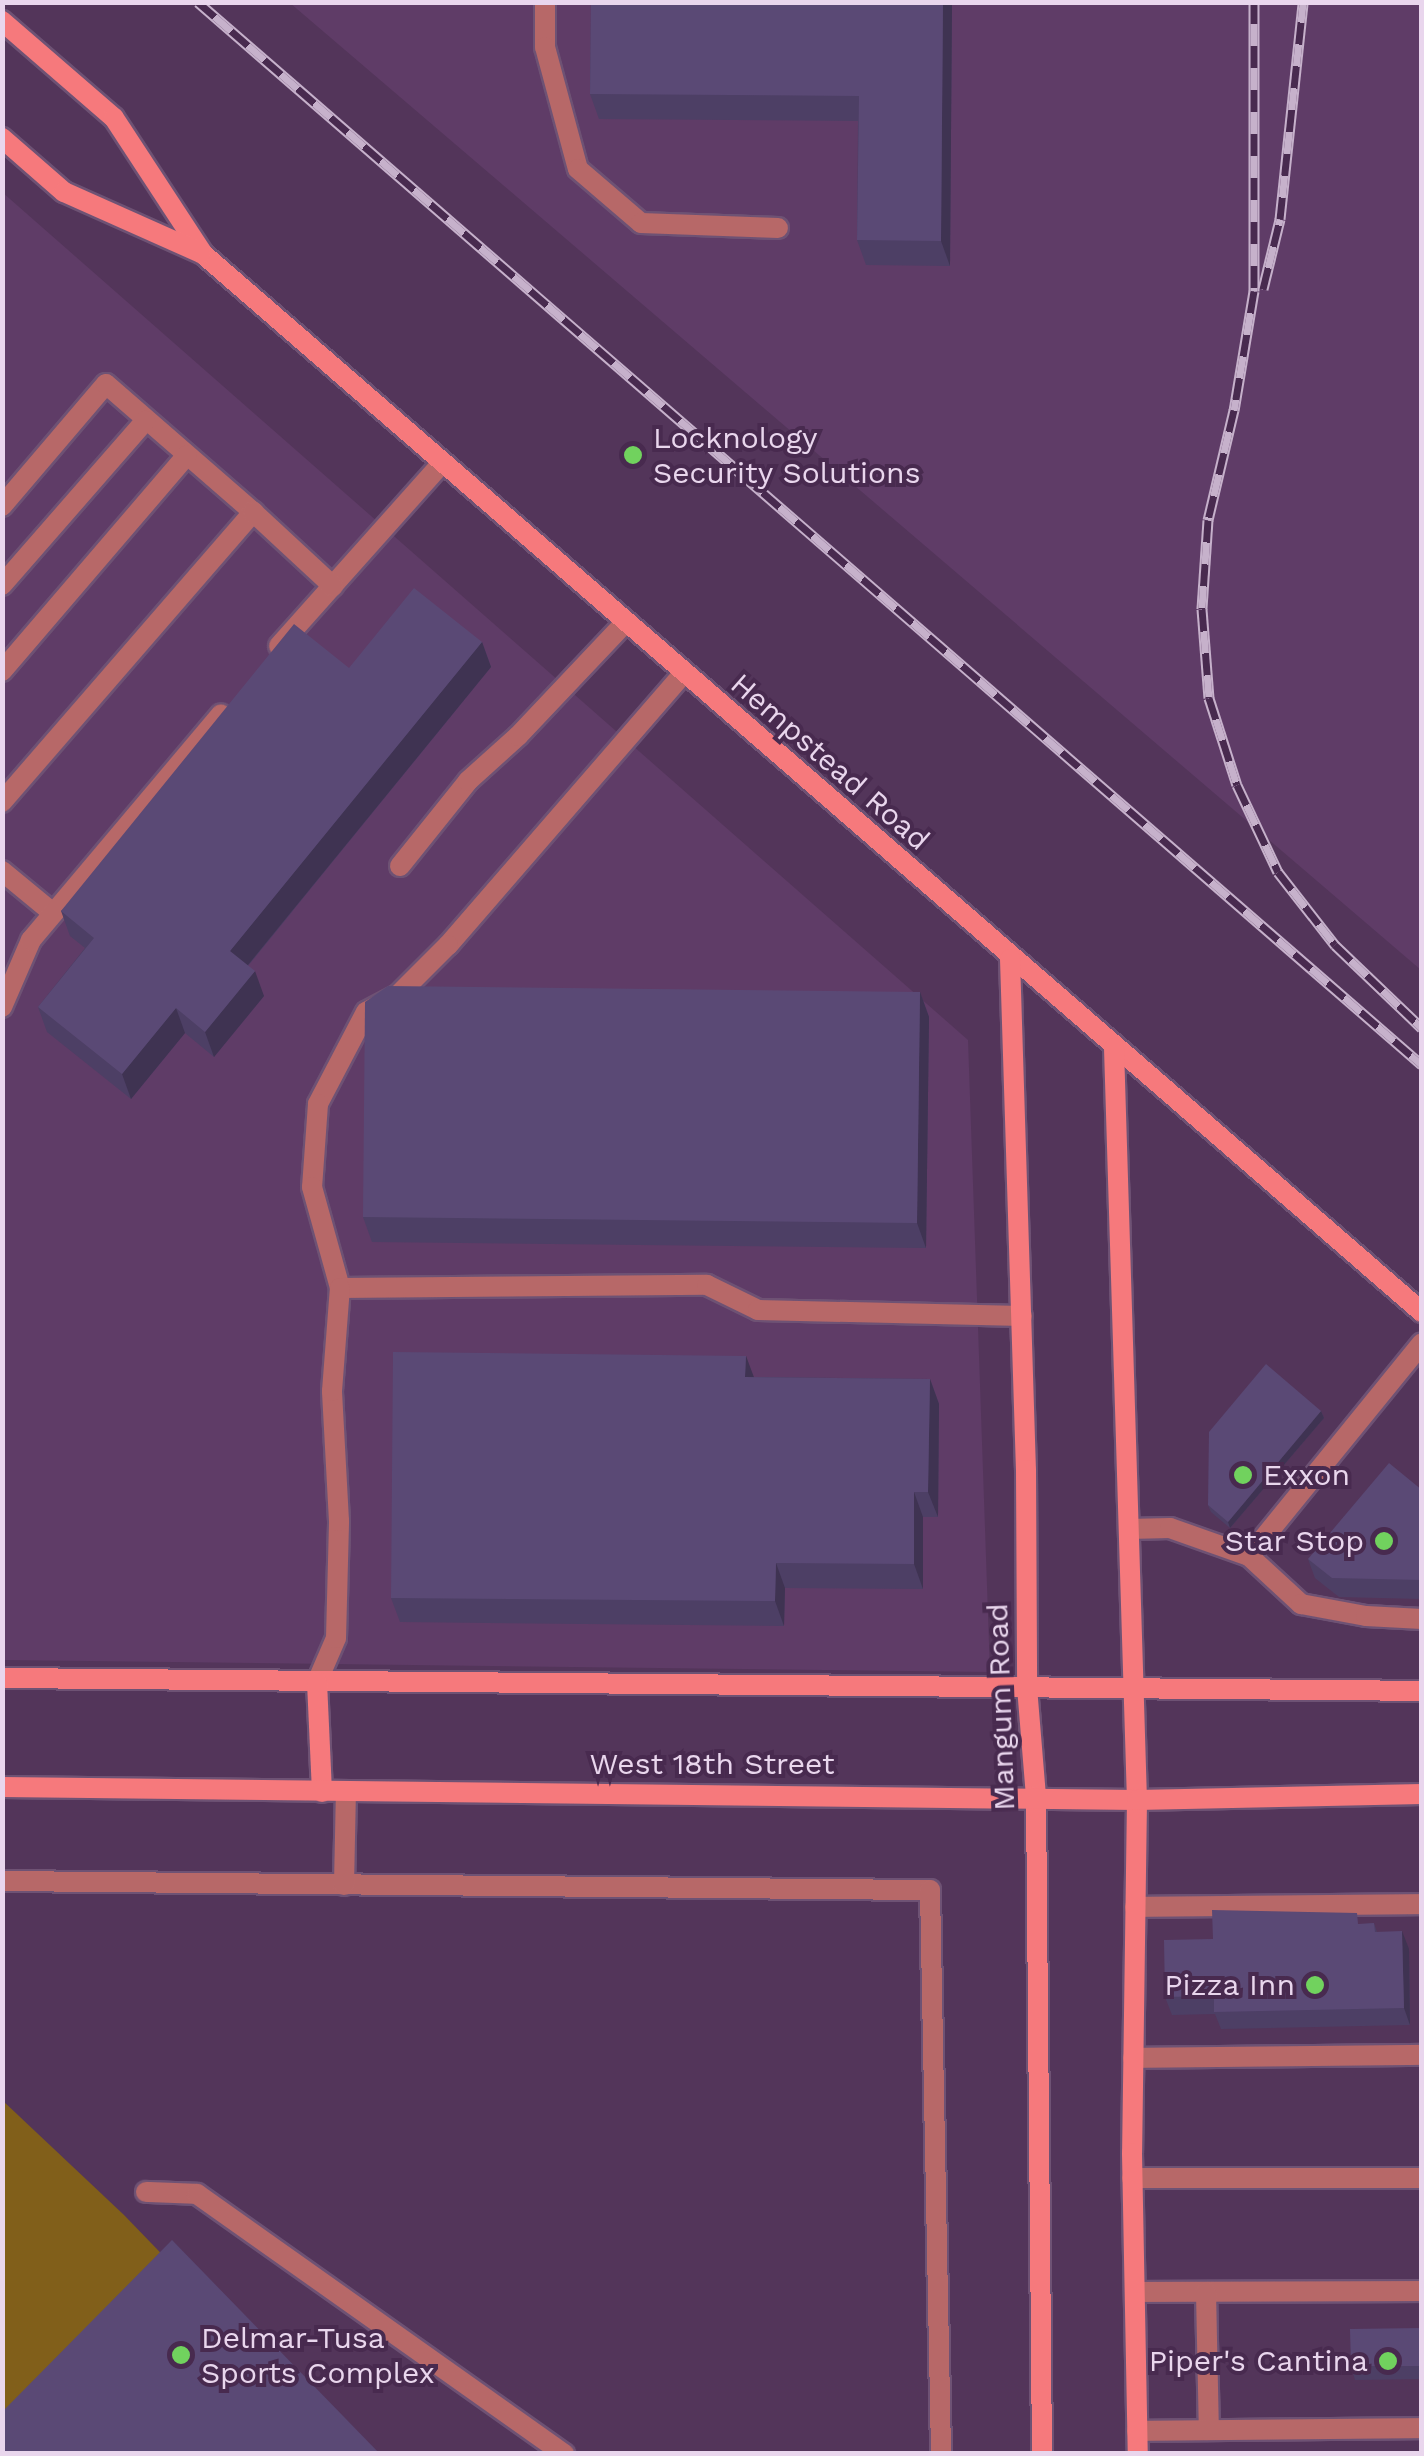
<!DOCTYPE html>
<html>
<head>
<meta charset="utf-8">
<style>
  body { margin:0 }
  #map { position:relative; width:1424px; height:2456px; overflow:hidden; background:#53355a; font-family:"Work Sans",sans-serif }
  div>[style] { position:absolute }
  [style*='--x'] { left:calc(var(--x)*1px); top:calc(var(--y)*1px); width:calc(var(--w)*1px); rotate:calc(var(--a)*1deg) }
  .built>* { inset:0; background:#5f3c67 }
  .green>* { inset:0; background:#815f1a }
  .roads { filter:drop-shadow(2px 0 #6e5274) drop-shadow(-2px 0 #6e5274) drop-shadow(0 2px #6e5274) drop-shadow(0 -2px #6e5274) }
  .lane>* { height:20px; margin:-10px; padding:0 10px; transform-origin:10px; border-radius:10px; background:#b76868 }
  .secondary>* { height:20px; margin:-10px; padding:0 10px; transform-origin:10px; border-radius:10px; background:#f6797c }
  .rail>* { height:11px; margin-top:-5.5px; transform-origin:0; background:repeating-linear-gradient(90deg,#482a4f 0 22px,#c6b1cb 0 44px); box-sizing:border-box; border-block:2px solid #c6b1cb }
  .wall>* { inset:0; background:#4d3f65 }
  .shaded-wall>* { inset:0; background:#3f3352 }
  .building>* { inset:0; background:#5a4975 }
  .dots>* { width:28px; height:28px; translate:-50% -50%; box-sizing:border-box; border:5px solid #482a4f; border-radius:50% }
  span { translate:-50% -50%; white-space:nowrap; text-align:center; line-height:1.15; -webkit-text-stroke:8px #482a4f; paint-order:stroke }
  .poi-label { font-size:30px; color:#e9d6ed }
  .left { translate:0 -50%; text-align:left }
  .right { translate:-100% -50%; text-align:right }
  .street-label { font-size:30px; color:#e9d6ed }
  .frame { position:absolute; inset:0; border:5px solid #e9d6ed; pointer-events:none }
</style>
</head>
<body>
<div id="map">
  <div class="built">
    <div style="clip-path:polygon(290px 3px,1421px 3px,1421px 970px,820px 456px)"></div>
    <div style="clip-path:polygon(2px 192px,968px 1040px,990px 1672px,3px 1660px)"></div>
  </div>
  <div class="green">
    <div style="clip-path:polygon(2px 2100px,124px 2215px,354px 2453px,3px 2453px)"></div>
  </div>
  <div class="roads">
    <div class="lane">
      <div style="--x:545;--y:2;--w:45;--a:90"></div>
      <div style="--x:545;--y:47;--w:126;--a:74.9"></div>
      <div style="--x:578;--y:169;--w:83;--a:40.6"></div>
      <div style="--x:641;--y:223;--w:137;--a:2.1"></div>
      <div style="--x:2;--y:506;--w:160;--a:-49.6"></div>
      <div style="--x:106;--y:384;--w:195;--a:41"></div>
      <div style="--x:2;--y:585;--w:218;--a:-48.9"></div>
      <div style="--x:279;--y:646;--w:245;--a:-48.3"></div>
      <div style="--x:2;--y:671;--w:284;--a:-49.4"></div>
      <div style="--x:683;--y:674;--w:359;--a:130.9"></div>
      <div style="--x:448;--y:945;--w:71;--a:135"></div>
      <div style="--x:398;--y:995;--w:36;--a:152"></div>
      <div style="--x:366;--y:1012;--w:104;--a:117.6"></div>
      <div style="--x:318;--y:1104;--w:83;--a:94.1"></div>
      <div style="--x:312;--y:1187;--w:105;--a:74.5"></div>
      <div style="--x:340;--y:1288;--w:367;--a:-0.5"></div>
      <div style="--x:707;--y:1285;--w:57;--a:26.1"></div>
      <div style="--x:758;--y:1310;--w:264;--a:1.3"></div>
      <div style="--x:2;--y:802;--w:384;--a:-49.1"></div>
      <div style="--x:253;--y:512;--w:109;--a:42.8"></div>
      <div style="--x:400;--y:866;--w:109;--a:-51.3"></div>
      <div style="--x:468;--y:781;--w:67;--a:-42"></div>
      <div style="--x:518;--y:736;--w:156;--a:-46.6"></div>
      <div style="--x:2;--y:871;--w:66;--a:39.5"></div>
      <div style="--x:2;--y:1007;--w:73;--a:-66.6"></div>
      <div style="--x:31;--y:940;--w:295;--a:-49.9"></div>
      <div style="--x:1129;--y:1529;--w:41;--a:-1.4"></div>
      <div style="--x:1170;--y:1528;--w:84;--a:19.5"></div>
      <div style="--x:1249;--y:1556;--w:274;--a:-50.9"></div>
      <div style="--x:1249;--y:1556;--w:71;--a:42.7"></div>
      <div style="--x:1301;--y:1604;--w:66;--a:10.5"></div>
      <div style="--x:1366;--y:1616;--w:56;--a:3.1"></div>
      <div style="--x:317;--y:1682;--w:48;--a:-66.6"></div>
      <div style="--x:336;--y:1638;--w:117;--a:-88.5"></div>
      <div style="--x:339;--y:1521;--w:130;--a:-93.1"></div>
      <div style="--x:332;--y:1391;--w:103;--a:-85.6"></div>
      <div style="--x:2;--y:1881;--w:928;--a:0.56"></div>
      <div style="--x:930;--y:1890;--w:564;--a:88.88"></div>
      <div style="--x:344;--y:1885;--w:92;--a:-88.8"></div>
      <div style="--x:1135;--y:1907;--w:287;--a:-0.6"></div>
      <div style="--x:1133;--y:2058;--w:289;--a:-0.6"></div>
      <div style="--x:1132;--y:2178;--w:290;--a:0"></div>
      <div style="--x:146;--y:2192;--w:51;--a:2.2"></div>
      <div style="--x:197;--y:2194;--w:450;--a:35.3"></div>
      <div style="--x:1135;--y:2292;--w:287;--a:-0.2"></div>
      <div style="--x:1206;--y:2292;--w:138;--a:88.8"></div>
      <div style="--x:1137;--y:2431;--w:285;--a:-0.6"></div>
    </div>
    <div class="secondary">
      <div style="--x:2;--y:21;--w:148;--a:40.9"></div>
      <div style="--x:114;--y:118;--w:163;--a:56.8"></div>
      <div style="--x:203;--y:254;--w:1614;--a:40.96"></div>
      <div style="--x:2;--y:138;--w:82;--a:41.1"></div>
      <div style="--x:64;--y:192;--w:150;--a:24"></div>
      <div style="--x:1010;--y:959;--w:511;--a:88.21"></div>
      <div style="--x:1026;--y:1470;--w:217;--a:89.7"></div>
      <div style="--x:1027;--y:1687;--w:109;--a:85.3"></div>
      <div style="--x:1036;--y:1796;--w:658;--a:89.48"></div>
      <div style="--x:1114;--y:1048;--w:752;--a:88.25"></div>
      <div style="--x:1137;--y:1800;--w:353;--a:90.8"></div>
      <div style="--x:1132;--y:2153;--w:301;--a:88.9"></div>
      <div style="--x:2;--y:1678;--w:1420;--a:0.52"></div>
      <div style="--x:317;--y:1682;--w:110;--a:87.4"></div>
      <div style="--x:2;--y:1787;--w:1135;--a:0.66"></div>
      <div style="--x:1137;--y:1800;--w:285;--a:-1.2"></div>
    </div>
  </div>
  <div class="rail">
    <div style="--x:198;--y:2;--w:1621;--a:40.97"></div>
    <div style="--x:1254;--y:2;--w:289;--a:90"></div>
    <div style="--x:1254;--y:291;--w:121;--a:99.5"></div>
    <div style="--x:1234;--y:410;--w:113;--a:103.3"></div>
    <div style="--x:1208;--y:520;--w:89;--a:93.9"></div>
    <div style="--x:1202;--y:609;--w:89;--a:85.5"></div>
    <div style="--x:1209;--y:698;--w:91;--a:72.2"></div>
    <div style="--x:1237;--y:785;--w:96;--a:64.8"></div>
    <div style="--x:1278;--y:872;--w:93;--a:52"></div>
    <div style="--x:1335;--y:945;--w:120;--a:43.7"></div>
    <div style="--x:1263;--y:289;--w:72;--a:-76.3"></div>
    <div style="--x:1280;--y:219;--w:218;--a:-83.9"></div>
  </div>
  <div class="wall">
    <div style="clip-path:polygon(591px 2px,952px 2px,950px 266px,866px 265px,857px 240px,858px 121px,599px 119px,590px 94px)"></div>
    <div style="clip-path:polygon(482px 642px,491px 667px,248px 966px,264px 996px,214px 1057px,185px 1033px,131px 1099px,47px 1032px,38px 1007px,85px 948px,70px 936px,61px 911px,349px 668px)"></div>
    <div style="clip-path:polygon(920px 992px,929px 1017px,926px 1248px,372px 1242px,363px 1217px)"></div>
    <div style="clip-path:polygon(746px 1356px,753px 1377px,930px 1379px,939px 1404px,938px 1517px,923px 1517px,923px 1589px,785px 1588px,784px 1626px,400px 1622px,391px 1598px)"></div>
    <div style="clip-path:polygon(1321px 1411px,1324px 1418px,1230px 1528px,1211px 1512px,1208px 1505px)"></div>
    <div style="clip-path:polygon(1422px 1490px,1422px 1599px,1339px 1597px,1315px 1578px,1308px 1559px)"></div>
    <div style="clip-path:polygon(1374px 1923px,1377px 1932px,1409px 1949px,1410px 2025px,1221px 2029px,1215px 2014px,1172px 2015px,1165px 1997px,1213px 1939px)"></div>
    <div style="clip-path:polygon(1422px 2328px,1422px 2379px,1355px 2380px,1351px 2366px)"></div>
  </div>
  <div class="shaded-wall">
    <div style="clip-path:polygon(943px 2px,952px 2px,950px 266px,941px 241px)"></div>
    <div style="clip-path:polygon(482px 642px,491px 667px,239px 976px,230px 951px)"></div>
    <div style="clip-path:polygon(255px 971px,264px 996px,214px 1057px,205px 1032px)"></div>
    <div style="clip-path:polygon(920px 992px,929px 1017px,926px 1248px,917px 1223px)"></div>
    <div style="clip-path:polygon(176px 1008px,185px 1033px,131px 1099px,122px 1074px)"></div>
    <div style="clip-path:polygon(746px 1356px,755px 1380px,745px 1377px)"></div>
    <div style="clip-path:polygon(930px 1379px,939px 1404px,938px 1517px,928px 1492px)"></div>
    <div style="clip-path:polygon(1321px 1411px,1324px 1418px,1230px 1528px,1228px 1522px)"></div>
    <div style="clip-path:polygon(914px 1492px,923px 1517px,923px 1589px,914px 1564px)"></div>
    <div style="clip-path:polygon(776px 1563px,785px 1588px,784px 1626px,775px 1601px)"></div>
    <div style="clip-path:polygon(1402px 1931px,1409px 1949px,1410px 2025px,1404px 2008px)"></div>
  </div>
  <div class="building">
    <div style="clip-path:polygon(591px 2px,943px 2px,941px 241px,857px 240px,859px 96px,590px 94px)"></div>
    <div style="clip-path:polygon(414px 588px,482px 642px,230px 951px,255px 971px,205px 1032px,176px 1008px,122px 1074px,38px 1007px,94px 938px,61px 911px,294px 624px,349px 668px)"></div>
    <div style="clip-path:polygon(388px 986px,920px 992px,917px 1223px,363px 1217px,365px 1002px)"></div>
    <div style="clip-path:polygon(393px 1352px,746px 1356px,745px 1377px,930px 1379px,928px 1492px,914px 1492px,914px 1564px,776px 1563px,775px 1601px,391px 1598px)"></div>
    <div style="clip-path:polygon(1266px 1364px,1321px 1411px,1228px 1522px,1208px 1505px,1209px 1432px)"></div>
    <div style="clip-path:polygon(1389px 1463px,1422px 1490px,1422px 1580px,1332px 1578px,1308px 1559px)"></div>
    <div style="clip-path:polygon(1212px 1910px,1357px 1913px,1358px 1924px,1374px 1923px,1375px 1932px,1402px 1931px,1404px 2008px,1214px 2012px,1214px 1996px,1165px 1997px,1164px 1940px,1213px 1939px)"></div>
    <div style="clip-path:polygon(172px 2240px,380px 2454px,2px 2454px,2px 2412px)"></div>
    <div style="clip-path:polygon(1422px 2328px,1422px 2366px,1351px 2366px,1350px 2329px)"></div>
  </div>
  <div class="dots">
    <div style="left:633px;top:455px;background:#71d25e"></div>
    <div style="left:1243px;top:1475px;background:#71d25e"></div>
    <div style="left:1384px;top:1541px;background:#71d25e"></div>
    <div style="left:1315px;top:1985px;background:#71d25e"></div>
    <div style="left:181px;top:2355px;background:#71d25e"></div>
    <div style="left:1388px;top:2361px;background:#71d25e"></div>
  </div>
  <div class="poi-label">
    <span class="left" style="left:653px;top:455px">Locknology<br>Security Solutions</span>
    <span class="left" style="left:1263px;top:1475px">Exxon</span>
    <span class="right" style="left:1364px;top:1541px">Star Stop</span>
    <span class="right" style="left:1295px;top:1985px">Pizza Inn</span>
    <span class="left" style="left:201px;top:2355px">Delmar-Tusa<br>Sports Complex</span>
    <span class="right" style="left:1368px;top:2361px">Piper's Cantina</span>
  </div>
  <div class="street-label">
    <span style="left:830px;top:762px;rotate:41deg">Hempstead Road</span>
    <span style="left:1001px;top:1707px;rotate:-92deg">Mangum Road</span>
    <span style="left:712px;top:1764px">West 18th Street</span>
  </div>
  <div class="frame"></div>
</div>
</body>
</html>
